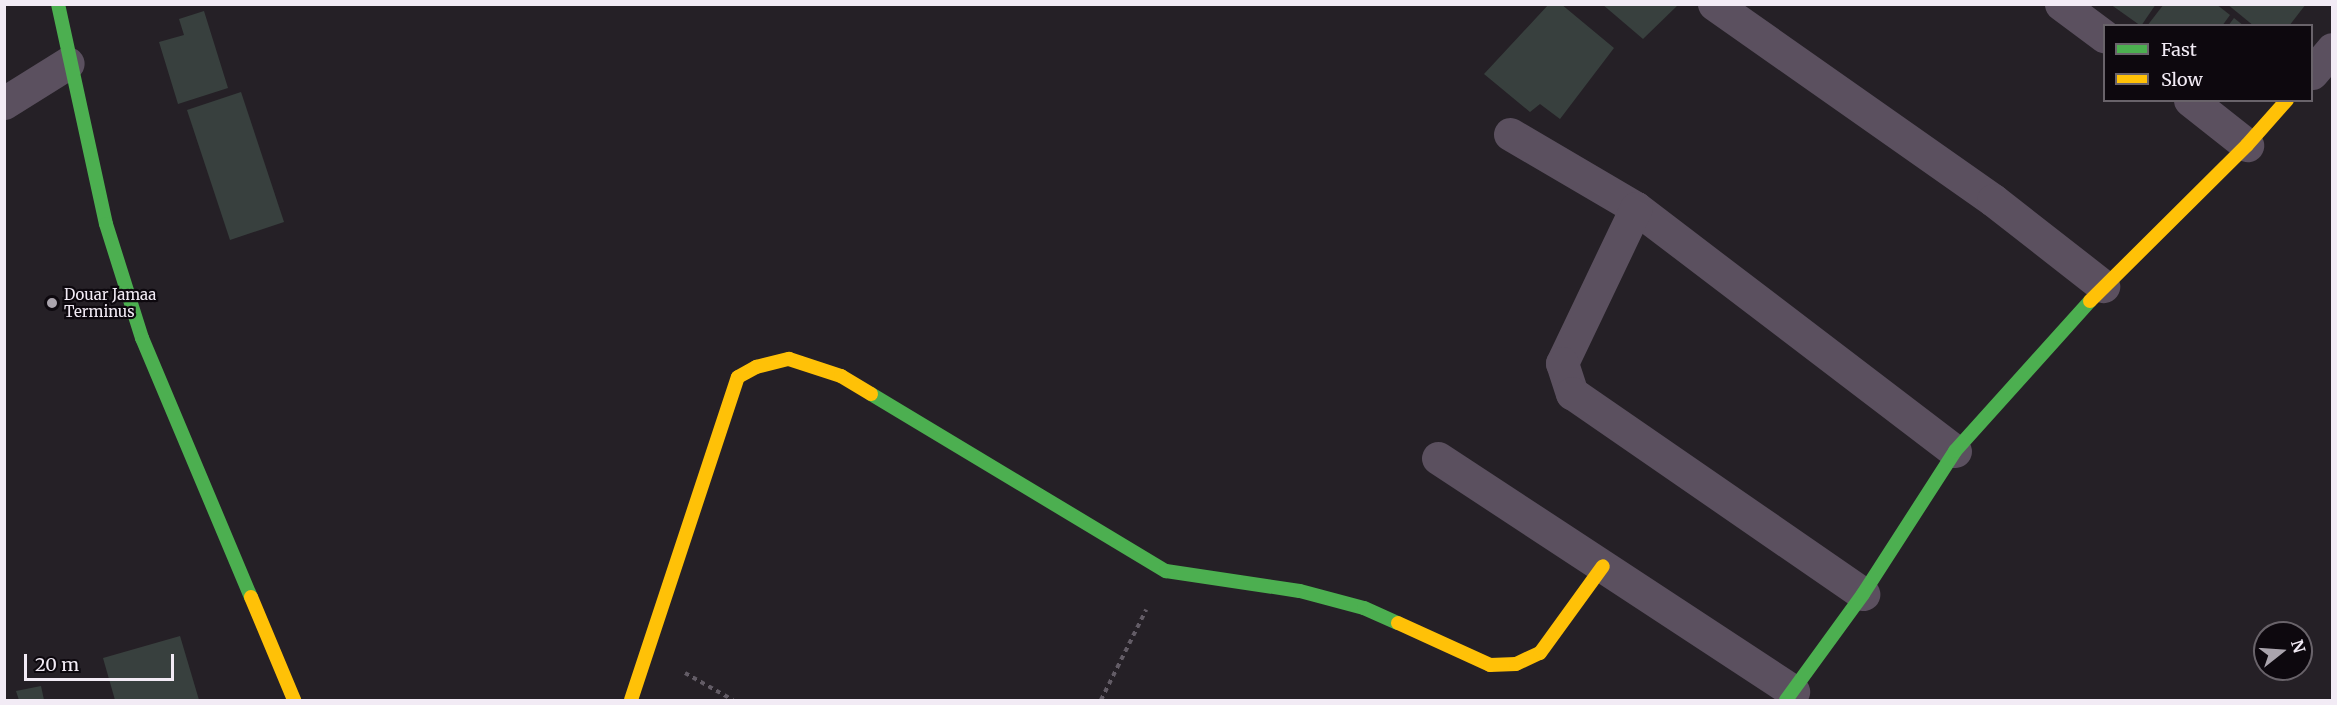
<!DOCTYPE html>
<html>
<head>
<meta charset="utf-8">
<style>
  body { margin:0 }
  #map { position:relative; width:2337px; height:705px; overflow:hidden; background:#252026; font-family:Merriweather,serif }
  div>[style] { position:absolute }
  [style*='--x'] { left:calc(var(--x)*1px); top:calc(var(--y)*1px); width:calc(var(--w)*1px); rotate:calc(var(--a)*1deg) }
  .building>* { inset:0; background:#38403e }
  .path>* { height:4px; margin-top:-2px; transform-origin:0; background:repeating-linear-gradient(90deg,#635c66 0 4.5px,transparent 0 9px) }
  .street>* { height:33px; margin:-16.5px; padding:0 16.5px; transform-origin:16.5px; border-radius:16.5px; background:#5b505f }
  .fast>* { height:14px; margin:-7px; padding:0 7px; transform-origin:7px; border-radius:7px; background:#4caf50 }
  .slow>* { height:14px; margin:-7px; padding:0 7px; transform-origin:7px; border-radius:7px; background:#ffc107 }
  .dots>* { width:16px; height:16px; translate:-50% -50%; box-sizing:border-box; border:3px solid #0d080e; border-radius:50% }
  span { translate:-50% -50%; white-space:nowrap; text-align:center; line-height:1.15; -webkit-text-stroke:4.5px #0d080e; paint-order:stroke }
  .poi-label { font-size:15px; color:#f2ebf5 }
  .left { translate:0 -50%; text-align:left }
  .frame { position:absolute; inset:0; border:6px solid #f2ebf5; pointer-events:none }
  .legend { position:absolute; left:2103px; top:24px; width:210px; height:78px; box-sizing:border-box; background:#0d080e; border:2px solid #69636a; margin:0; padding:8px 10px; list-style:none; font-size:18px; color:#f2ebf5 }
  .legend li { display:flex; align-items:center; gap:12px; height:30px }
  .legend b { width:30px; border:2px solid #69636a }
  .north { position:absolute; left:2253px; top:621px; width:60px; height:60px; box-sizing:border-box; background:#0d080e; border:2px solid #69636a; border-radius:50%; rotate:73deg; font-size:16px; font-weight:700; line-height:24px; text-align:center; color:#f2ebf5 }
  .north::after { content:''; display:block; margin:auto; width:21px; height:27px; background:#aaa4ad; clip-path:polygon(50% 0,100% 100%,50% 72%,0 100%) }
  .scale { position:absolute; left:24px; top:654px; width:150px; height:27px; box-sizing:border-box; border:3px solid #f2ebf5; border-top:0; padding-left:8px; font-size:18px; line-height:21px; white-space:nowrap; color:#f2ebf5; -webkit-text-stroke:4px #0d080e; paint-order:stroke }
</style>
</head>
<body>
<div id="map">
  <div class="building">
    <div style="clip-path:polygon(1549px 4px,1561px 4px,1614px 48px,1560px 119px,1540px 104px,1530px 112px,1484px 74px)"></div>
    <div style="clip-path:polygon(1602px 4px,1679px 4px,1643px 39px)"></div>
    <div style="clip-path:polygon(2110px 4px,2156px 4px,2141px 26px)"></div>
    <div style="clip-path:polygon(2164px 4px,2216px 4px,2230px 15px,2222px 26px,2147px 26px)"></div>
    <div style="clip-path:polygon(2227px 4px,2306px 4px,2289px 26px,2254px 26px)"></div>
    <div style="clip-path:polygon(204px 11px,228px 88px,178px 104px,159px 42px,184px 35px,179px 19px)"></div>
    <div style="clip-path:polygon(2234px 18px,2244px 26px,2228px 26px)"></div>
    <div style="clip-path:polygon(241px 92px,284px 222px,230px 240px,187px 110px)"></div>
    <div style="clip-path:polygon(180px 636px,199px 700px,115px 700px,103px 658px)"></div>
    <div style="clip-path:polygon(41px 686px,44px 700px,19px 700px,16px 691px)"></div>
  </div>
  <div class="path">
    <div style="--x:685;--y:673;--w:55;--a:29.4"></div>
    <div style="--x:1101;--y:700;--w:101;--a:-63.4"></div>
  </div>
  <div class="street">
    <div style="--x:1714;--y:4;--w:341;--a:35.1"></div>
    <div style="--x:1993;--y:200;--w:140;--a:38"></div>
    <div style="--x:2061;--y:4;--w:54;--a:36.7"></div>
    <div style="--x:2312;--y:73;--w:31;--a:-50"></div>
    <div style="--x:2190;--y:100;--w:73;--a:38.3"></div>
    <div style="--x:4;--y:103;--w:75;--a:-32"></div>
    <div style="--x:1510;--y:134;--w:146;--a:30.4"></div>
    <div style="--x:1636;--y:208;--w:401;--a:37.3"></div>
    <div style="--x:1636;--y:208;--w:172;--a:115.5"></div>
    <div style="--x:1562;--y:363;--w:32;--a:72"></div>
    <div style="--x:1572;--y:393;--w:354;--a:34.6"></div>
    <div style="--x:1438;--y:458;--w:425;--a:33.3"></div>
  </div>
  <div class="fast">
    <div style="--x:58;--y:4;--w:225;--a:77.7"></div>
    <div style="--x:106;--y:224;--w:120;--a:72.5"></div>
    <div style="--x:142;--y:338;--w:281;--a:67.2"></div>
    <div style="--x:871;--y:394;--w:344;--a:31"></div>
    <div style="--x:1166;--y:571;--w:135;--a:8.5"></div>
    <div style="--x:1300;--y:591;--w:66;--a:14.9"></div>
    <div style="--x:1364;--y:608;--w:37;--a:24"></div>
    <div style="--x:1786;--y:700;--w:131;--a:-54"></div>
    <div style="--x:1863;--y:594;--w:170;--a:-57.2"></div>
    <div style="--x:1955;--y:451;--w:202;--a:-48"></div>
  </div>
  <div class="slow">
    <div style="--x:2090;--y:301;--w:221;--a:-44.8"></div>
    <div style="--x:2247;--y:145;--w:60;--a:-48.4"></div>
    <div style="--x:251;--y:597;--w:112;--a:67.3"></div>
    <div style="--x:1398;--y:623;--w:101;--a:24.5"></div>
    <div style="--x:1490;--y:665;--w:26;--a:-2"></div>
    <div style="--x:1516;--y:664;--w:26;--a:-25"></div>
    <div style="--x:1540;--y:653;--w:107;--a:-54.1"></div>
    <div style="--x:631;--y:700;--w:340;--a:-71.7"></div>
    <div style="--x:738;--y:377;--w:21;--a:-29"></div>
    <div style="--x:756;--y:367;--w:34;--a:-14"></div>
    <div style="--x:789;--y:359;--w:55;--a:18.1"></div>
    <div style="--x:841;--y:376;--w:35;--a:31"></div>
  </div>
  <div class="dots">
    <div style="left:52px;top:303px;background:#aaa4ad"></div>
  </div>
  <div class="poi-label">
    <span class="left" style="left:64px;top:303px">Douar Jamaa<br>Terminus</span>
  </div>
  <div class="frame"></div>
  <ul class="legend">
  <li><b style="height:8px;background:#4caf50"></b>Fast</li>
  <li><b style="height:8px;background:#ffc107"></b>Slow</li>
  </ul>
  <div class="north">N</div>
  <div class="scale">20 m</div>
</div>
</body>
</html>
